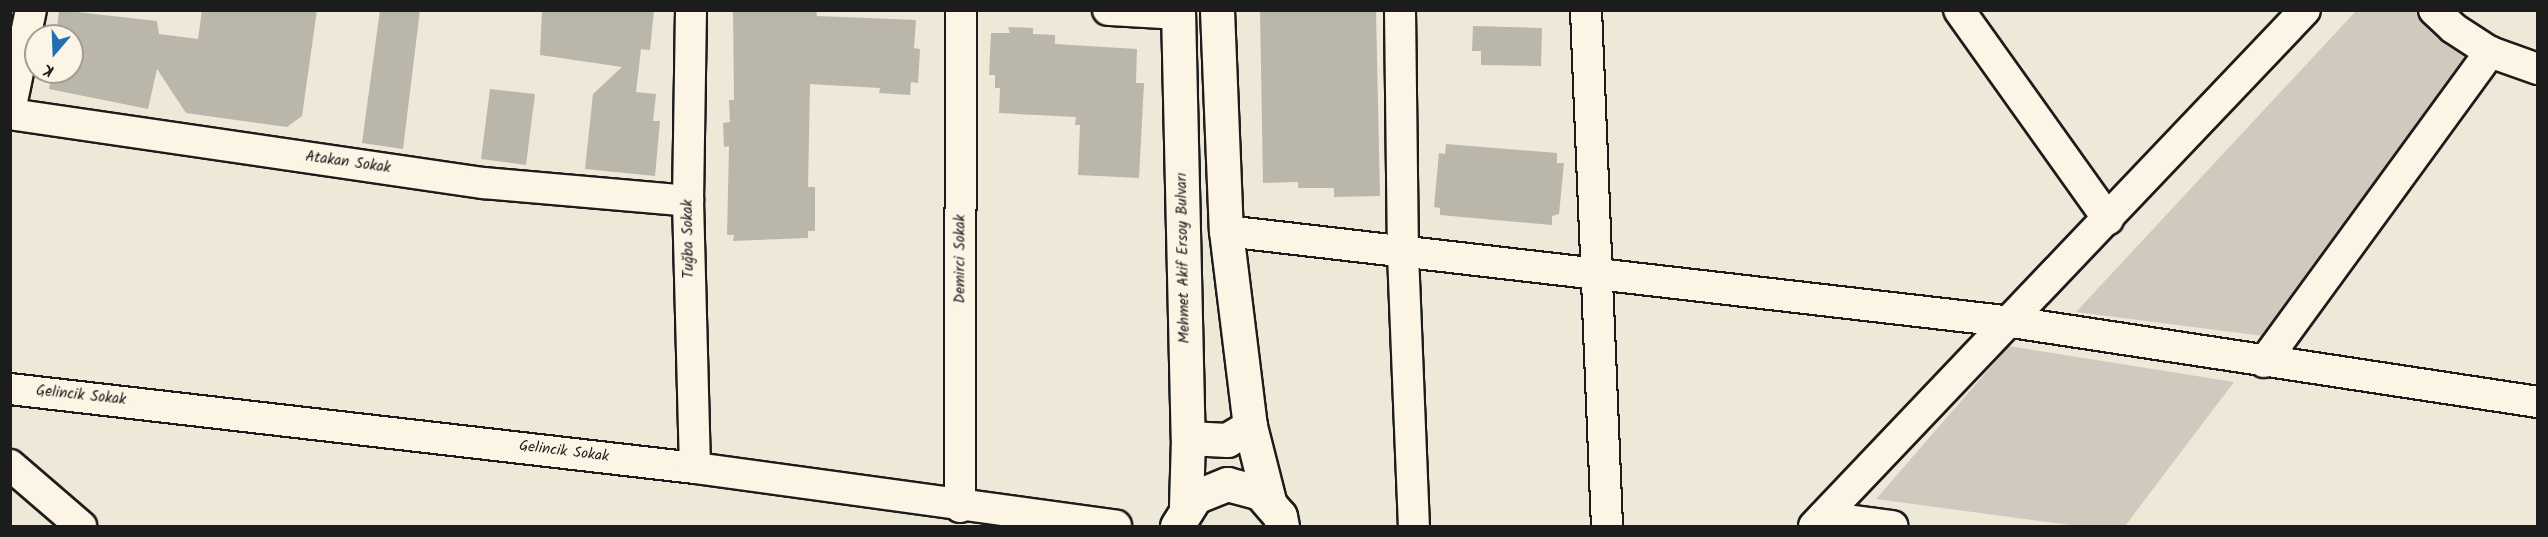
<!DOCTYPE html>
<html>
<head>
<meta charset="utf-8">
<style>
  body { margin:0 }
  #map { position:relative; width:2548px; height:537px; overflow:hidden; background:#eee8d9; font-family:Kalam,sans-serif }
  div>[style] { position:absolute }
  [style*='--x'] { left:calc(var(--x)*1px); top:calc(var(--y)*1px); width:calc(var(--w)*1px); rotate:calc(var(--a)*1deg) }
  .green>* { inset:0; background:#cfcabd }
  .building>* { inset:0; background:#bab6aa }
  .roads { filter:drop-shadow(2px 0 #1c1c1c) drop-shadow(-2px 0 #1c1c1c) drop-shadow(0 2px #1c1c1c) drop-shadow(0 -2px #1c1c1c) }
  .minor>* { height:30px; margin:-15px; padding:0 15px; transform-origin:15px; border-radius:15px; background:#fcf5e5 }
  .major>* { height:33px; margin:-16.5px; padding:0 16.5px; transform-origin:16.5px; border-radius:16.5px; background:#fcf5e5 }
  span { translate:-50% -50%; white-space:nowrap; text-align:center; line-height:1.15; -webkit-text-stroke:6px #fcf5e5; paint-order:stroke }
  .street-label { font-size:15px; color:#1c1c1c }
  .frame { position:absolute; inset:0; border:12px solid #1c1c1c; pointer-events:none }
  .north { position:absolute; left:24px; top:24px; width:60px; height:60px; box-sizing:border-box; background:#fcf5e5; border:2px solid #a29e95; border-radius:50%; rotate:199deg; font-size:16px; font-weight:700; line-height:24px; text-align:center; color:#1c1c1c }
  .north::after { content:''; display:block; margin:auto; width:21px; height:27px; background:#1f6fb2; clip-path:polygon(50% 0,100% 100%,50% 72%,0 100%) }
</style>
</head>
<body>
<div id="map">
  <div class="green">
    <div style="clip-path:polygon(2356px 11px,2422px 11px,2467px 60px,2263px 336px,2076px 312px)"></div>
    <div style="clip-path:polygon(2009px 346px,2234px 382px,2125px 526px,2076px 526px,1876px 499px)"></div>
  </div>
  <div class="building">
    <div style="clip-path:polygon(59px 10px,157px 21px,159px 34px,198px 39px,202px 10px,317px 10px,302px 116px,287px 127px,186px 113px,157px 69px,148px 109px,49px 89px,52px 72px,72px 72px,72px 36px,56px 36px)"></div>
    <div style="clip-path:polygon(380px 10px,420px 10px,403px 149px,362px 143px)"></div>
    <div style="clip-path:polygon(542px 10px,654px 10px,650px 50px,641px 49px,636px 92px,656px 94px,653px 121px,660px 121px,655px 176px,585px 169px,593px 94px,622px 67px,540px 55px)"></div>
    <div style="clip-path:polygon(733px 10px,816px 10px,817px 16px,916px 20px,914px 48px,920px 49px,918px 83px,911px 82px,910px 95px,879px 93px,880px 88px,810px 84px,808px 187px,815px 187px,815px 231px,808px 231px,808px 238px,733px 241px,734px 235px,727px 235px,729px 146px,724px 147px,723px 123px,730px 122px,729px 100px,734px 100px)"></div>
    <div style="clip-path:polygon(1260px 10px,1376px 10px,1380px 196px,1334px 197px,1334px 188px,1298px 188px,1298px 182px,1263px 183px)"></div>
    <div style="clip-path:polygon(1473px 26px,1542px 28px,1541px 66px,1481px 65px,1481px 51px,1472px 51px)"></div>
    <div style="clip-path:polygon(1008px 27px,1033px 28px,1033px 34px,1055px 35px,1055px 44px,1137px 49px,1136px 83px,1144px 83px,1139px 178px,1078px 175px,1080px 125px,1075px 125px,1076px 117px,999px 113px,1000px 88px,995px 88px,995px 75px,989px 75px,991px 33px,1010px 33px)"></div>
    <div style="clip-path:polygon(490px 89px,535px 94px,526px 165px,481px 159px)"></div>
    <div style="clip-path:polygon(1446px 144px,1557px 153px,1557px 163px,1564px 163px,1559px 214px,1552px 216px,1552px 225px,1440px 215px,1440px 208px,1434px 207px,1439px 153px,1445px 154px)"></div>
  </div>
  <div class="roads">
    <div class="minor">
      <div style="--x:691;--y:10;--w:191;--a:90.9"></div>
      <div style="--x:688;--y:201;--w:267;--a:88.5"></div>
      <div style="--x:1108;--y:10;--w:70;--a:3.3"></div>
      <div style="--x:1400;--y:10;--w:244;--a:89.3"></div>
      <div style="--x:1403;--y:254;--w:272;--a:87.7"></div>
      <div style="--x:1586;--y:10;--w:516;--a:87.67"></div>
      <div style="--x:1959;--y:10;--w:257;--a:54.5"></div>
      <div style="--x:2434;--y:10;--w:26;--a:43"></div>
      <div style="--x:2453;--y:28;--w:44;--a:33"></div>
      <div style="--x:2490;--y:52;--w:51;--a:19.5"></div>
      <div style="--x:10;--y:111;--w:103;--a:-78.3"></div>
      <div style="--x:10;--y:114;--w:479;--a:8.3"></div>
      <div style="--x:484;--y:183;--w:205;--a:5"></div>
      <div style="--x:1226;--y:231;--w:791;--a:6.6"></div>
      <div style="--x:2012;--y:322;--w:532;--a:8.65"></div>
      <div style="--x:2264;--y:362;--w:384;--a:-53.9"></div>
      <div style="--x:10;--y:389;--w:690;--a:6.58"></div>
      <div style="--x:695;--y:468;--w:425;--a:7.8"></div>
      <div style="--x:10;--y:465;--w:94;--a:40.7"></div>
      <div style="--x:960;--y:507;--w:497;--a:-89.9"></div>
      <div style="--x:1823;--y:517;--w:70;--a:7.4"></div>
      <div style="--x:1814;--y:526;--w:712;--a:-46.42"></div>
    </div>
    <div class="major">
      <div style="--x:1178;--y:10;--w:428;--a:88.7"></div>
      <div style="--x:1188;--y:438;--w:67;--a:91.7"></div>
      <div style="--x:1217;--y:10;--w:221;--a:87.7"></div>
      <div style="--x:1226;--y:231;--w:196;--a:83"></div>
      <div style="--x:1250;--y:426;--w:77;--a:75.8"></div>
      <div style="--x:1188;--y:438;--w:39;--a:3"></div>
      <div style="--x:1227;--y:440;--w:27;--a:-31"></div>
      <div style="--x:1177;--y:526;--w:34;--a:-58"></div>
      <div style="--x:1195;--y:497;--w:35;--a:-22"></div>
      <div style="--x:1227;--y:484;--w:34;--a:15"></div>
      <div style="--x:1260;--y:493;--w:30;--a:49"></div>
      <div style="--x:1280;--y:516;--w:10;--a:79"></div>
    </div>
  </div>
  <div class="street-label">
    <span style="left:348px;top:163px;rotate:8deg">Atakan Sokak</span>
    <span style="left:689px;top:239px;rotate:-91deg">Tuğba Sokak</span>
    <span style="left:1184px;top:258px;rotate:-91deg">Mehmet Akif Ersoy Bulvarı</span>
    <span style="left:961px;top:259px;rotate:-90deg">Demirci Sokak</span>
    <span style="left:81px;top:396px;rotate:6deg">Gelincik Sokak</span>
    <span style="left:564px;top:452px;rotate:7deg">Gelincik Sokak</span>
  </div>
  <div class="frame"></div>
  <div class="north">K</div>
</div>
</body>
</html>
